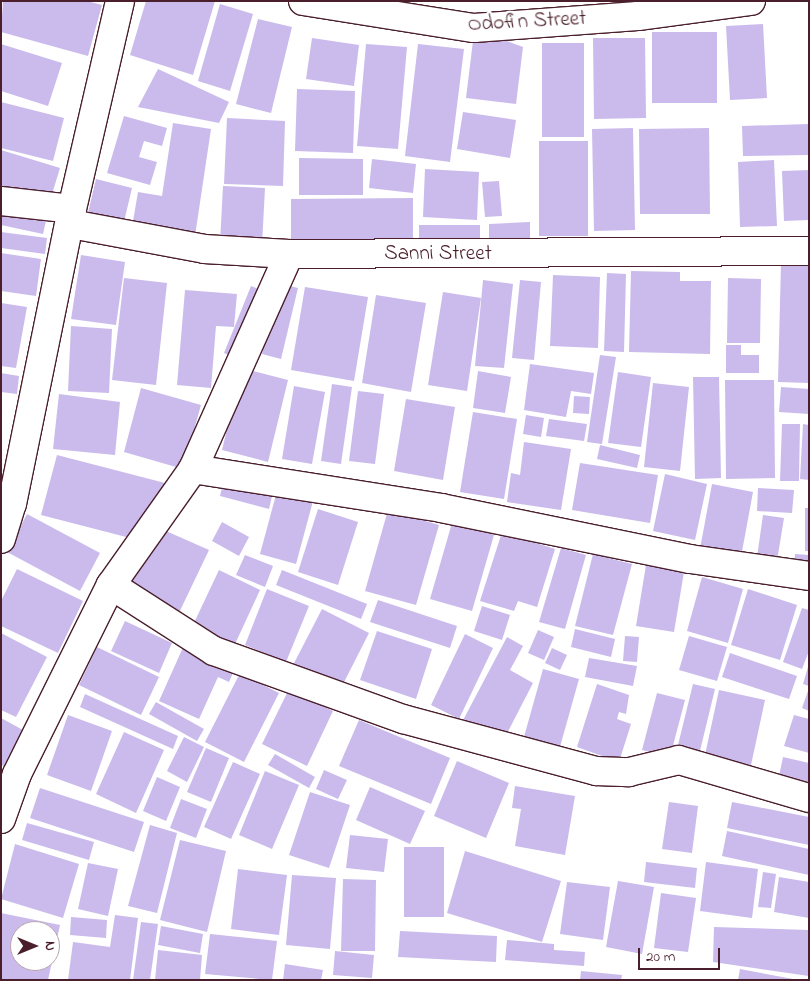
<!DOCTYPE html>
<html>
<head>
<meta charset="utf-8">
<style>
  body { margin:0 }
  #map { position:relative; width:810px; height:981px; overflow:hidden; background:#fff; font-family:"Indie Flower",sans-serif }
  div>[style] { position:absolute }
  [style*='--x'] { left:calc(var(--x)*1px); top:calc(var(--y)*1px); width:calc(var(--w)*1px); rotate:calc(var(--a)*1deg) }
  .building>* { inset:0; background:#cabbec }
  .roads { filter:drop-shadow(1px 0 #4a1f2b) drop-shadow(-1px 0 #4a1f2b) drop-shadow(0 1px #4a1f2b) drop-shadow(0 -1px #4a1f2b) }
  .minor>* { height:28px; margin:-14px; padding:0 14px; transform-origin:14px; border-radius:14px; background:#fff }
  span { translate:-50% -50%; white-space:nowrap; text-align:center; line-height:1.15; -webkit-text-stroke:4.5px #fff; paint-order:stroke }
  .street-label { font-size:21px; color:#4a1f2b }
  .frame { position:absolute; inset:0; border:2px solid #4a1f2b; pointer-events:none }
  .north { position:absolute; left:10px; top:921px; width:50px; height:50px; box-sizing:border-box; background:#fff; border:1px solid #b7a5aa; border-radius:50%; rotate:90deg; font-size:14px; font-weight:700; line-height:20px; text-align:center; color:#4a1f2b }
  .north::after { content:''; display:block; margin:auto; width:18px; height:22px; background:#4a1f2b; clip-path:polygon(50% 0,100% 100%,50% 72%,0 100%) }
  .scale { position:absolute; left:638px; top:948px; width:82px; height:22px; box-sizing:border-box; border:2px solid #4a1f2b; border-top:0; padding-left:6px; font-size:15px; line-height:18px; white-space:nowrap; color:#4a1f2b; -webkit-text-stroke:4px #fff; paint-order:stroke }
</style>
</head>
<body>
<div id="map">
  <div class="building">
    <div style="clip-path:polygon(3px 1px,87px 1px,102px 5px,88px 56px,1px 32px)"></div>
    <div style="clip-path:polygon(146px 1px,215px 1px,193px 75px,130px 55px)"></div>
    <div style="clip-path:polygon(220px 4px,253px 14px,230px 91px,198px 81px)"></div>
    <div style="clip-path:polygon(258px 19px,292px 27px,271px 113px,236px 104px)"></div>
    <div style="clip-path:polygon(763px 24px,767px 98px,730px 100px,726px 26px)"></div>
    <div style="clip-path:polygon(652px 32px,717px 32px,717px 103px,652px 103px)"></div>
    <div style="clip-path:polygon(312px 38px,359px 45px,354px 86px,306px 79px)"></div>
    <div style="clip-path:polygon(498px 38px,523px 47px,516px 104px,466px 98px,473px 41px)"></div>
    <div style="clip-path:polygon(593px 38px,645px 38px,646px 118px,594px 119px)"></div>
    <div style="clip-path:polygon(542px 43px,584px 43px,584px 137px,542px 137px)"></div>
    <div style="clip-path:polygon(1px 44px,62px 63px,48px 106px,1px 91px)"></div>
    <div style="clip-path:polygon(366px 44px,407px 47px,398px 149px,357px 146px)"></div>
    <div style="clip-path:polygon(418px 44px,464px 49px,450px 162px,405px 156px)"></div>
    <div style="clip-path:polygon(158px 69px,229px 102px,219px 123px,138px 107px)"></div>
    <div style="clip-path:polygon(297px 89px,355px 91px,353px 153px,295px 151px)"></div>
    <div style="clip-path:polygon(1px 102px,64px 118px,53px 161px,1px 148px)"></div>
    <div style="clip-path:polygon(463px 112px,516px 120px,510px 158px,457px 149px)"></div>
    <div style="clip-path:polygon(124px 116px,167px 128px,162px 146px,144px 141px,139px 157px,157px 162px,150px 185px,107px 173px)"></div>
    <div style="clip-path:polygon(227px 118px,285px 121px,283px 186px,224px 184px)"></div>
    <div style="clip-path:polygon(173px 123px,211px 129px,195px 236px,132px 227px,138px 192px,162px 196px)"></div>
    <div style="clip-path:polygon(809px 124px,809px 155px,743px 156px,742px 126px)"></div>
    <div style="clip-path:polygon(633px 128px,635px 230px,594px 231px,592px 129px)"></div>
    <div style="clip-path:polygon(709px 128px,710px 214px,640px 214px,639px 129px)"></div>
    <div style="clip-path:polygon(539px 141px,588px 141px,588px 236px,539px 236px)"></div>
    <div style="clip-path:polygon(1px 150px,60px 168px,49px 204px,1px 189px)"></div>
    <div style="clip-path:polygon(299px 158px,363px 159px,363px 195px,299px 195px)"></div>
    <div style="clip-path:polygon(372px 159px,416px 164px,413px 193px,369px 188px)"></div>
    <div style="clip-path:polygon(774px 160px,777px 226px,740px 227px,738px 162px)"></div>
    <div style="clip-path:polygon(425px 169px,479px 172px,477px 220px,423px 217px)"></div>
    <div style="clip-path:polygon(809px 170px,809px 220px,784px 221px,782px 171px)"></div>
    <div style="clip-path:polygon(96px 179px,132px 188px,123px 226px,87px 217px)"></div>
    <div style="clip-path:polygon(499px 181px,502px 216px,485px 217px,482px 182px)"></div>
    <div style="clip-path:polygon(223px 186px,265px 188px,262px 245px,220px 243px)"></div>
    <div style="clip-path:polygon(413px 198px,413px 246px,291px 247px,291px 199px)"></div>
    <div style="clip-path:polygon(1px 203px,48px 212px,43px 234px,1px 225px)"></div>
    <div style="clip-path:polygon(530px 222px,530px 244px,489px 246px,489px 224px)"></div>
    <div style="clip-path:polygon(419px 225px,480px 225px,480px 243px,419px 242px)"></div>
    <div style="clip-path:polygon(1px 232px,47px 238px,45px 254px,1px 248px)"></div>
    <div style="clip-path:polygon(1px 253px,41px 259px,36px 296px,1px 291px)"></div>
    <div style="clip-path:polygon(81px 255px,125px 262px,116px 325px,71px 319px)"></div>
    <div style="clip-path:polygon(781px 263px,809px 264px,809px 383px,778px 382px)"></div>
    <div style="clip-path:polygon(631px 271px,680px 272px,680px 281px,711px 281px,710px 354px,629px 352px)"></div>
    <div style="clip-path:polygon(607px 273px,626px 274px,624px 352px,604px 351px)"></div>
    <div style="clip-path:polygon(553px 275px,600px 277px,598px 348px,550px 346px)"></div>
    <div style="clip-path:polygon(124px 278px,167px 283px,156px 385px,112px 380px)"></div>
    <div style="clip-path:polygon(728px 278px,761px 279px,760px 343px,727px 343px)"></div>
    <div style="clip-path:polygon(483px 280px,513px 284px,504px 368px,475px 366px)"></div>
    <div style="clip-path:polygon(520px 280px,541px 282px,534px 360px,512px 358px)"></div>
    <div style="clip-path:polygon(279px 283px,298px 288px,281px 359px,262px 354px)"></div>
    <div style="clip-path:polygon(251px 286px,264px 291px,237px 359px,224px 353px)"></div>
    <div style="clip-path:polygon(305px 287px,368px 297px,354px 381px,291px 370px)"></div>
    <div style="clip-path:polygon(185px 290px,237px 294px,234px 327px,216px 326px,211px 388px,177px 385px)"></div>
    <div style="clip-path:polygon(443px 292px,481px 298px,467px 391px,428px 385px)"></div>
    <div style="clip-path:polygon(376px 295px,426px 303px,411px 392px,362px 383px)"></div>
    <div style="clip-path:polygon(1px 303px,27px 307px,16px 368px,1px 366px)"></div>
    <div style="clip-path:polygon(71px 326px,112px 329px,109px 393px,68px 391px)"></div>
    <div style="clip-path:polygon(726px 345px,741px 345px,741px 355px,759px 355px,759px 373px,726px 373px)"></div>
    <div style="clip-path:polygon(600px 355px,616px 357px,602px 444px,587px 442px)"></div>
    <div style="clip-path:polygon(530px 364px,594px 373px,591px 394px,571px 391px,566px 417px,524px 410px)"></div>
    <div style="clip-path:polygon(242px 368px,288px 380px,268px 462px,222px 450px)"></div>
    <div style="clip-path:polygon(478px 371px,511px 377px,505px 413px,473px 408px)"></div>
    <div style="clip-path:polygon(618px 372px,651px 377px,641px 447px,608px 443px)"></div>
    <div style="clip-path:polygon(1px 373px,19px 376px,17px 394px,1px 392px)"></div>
    <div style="clip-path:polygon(693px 377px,719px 377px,721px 478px,695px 479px)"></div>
    <div style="clip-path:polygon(725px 380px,774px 380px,775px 478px,726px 479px)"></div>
    <div style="clip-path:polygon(653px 383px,689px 387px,680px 471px,644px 467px)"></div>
    <div style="clip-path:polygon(332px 384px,352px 387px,341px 464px,321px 461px)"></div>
    <div style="clip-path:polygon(294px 386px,325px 392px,312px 464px,282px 459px)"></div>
    <div style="clip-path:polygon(781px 387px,809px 389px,809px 414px,779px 412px)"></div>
    <div style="clip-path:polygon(141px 388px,201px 405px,183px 469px,124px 452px)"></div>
    <div style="clip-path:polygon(358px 391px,384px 394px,375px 464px,349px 461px)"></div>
    <div style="clip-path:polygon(59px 394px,120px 402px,115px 455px,53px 449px)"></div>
    <div style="clip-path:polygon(574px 396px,590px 397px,589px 414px,573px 413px)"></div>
    <div style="clip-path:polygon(406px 399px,455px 407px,443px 480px,394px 471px)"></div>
    <div style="clip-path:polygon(473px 412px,517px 419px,504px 499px,460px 492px)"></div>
    <div style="clip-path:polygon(526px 415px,544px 418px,541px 437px,523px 434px)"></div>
    <div style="clip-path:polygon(549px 419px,587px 424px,584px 441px,546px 436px)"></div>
    <div style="clip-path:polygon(782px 424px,800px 424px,799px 481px,780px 481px)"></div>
    <div style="clip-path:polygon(803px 424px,809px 425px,809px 480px,800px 479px)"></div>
    <div style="clip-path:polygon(524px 442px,571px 449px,561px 510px,507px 502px,511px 473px,520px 475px)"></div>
    <div style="clip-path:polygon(600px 445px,640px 455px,637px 468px,597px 459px)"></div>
    <div style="clip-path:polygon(57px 455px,165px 483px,134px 539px,41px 515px)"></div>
    <div style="clip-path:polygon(580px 463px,658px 475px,650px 523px,572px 510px)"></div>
    <div style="clip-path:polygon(665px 474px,707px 484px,695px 540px,653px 531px)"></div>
    <div style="clip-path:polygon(224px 479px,273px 492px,269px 509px,220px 496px)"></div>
    <div style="clip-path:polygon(712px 484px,753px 492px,741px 557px,700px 549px)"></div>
    <div style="clip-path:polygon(758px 488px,794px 490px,792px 513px,757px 511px)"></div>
    <div style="clip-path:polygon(277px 491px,313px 501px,296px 564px,260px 554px)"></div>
    <div style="clip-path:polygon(805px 508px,809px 508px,809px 551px,805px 551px)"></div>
    <div style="clip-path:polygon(318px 509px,358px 522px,338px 585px,298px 572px)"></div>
    <div style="clip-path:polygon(388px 510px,439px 525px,416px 605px,365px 591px)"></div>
    <div style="clip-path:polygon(27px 514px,100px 553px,80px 591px,7px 552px)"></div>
    <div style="clip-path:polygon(763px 515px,784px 518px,776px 567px,756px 564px)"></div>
    <div style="clip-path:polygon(454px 516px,496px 528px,472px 611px,430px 599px)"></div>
    <div style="clip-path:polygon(222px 522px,249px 537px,239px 556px,212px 541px)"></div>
    <div style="clip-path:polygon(157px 527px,209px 550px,177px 617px,126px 593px)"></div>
    <div style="clip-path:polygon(502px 532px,555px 549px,537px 607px,518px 601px,514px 611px,480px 601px)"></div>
    <div style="clip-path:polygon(561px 548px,586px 555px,565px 629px,539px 622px)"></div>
    <div style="clip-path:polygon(593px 554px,632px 564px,613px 635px,575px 626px)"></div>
    <div style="clip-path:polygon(795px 554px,809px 555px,809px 574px,794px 573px)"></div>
    <div style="clip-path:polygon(245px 555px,273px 566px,265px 587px,236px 575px)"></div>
    <div style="clip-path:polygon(646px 565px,684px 572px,674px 632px,636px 626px)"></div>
    <div style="clip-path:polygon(17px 569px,83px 601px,58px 653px,1px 626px,1px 601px)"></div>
    <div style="clip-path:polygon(219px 570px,260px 590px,235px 644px,193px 625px)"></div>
    <div style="clip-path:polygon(282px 570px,367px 604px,361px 619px,276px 585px)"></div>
    <div style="clip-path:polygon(702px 577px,743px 589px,728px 643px,687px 631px)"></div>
    <div style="clip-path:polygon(267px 589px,309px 606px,286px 662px,245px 645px)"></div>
    <div style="clip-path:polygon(748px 589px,797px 605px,780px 660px,731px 645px)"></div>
    <div style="clip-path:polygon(378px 600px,457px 626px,450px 648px,370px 622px)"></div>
    <div style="clip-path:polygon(482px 606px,510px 615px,502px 640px,474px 631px)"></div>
    <div style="clip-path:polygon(802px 608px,809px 610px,809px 651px,802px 669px,783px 662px)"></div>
    <div style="clip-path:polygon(322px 609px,369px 633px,338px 694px,291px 669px)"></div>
    <div style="clip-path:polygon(125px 621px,172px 643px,159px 673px,111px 651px)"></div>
    <div style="clip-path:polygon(575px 629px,615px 639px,611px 657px,571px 647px)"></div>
    <div style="clip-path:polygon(538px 630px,554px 637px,544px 660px,528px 653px)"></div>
    <div style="clip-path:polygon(377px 631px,432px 649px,416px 699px,360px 680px)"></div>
    <div style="clip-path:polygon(1px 633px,47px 657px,16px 717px,1px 710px)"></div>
    <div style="clip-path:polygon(465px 634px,493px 648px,459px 719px,431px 705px)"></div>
    <div style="clip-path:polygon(625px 636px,639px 637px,637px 662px,623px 661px)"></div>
    <div style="clip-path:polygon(689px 636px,727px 647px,717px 681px,679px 670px)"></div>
    <div style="clip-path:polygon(507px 637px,523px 646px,510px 670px,533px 683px,501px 745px,461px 724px)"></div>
    <div style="clip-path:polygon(185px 643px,236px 666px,229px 682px,218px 677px,199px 719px,159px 701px)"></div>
    <div style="clip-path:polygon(97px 647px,159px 677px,141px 715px,79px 685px)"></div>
    <div style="clip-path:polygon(552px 648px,567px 655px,560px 670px,545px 663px)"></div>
    <div style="clip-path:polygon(730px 653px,797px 676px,789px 699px,722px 677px)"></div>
    <div style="clip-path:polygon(589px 658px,637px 666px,633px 686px,585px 677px)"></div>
    <div style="clip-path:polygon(808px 667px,809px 667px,809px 686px,803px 684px)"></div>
    <div style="clip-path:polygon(543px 669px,579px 679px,558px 754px,522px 744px)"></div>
    <div style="clip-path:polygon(240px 673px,279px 693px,244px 762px,205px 742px)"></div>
    <div style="clip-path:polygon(597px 684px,629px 695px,626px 714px,619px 712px,617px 719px,631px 724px,619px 762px,577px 747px)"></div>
    <div style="clip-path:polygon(693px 684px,715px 689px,698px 759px,676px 753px)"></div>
    <div style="clip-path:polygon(809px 688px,809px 711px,802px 708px)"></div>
    <div style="clip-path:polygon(289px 689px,333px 711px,307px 766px,262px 744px)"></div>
    <div style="clip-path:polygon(719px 690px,765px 700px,751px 765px,705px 755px)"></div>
    <div style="clip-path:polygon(657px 693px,685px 700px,670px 757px,642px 750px)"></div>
    <div style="clip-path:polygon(85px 694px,178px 736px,173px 749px,80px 707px)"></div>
    <div style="clip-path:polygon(156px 702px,204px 729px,197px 741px,149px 714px)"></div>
    <div style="clip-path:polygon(68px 715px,112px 731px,91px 791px,47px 775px)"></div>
    <div style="clip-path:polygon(794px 715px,809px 719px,809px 753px,784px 746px)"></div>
    <div style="clip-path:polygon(1px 718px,23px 730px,4px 766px,1px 765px)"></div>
    <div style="clip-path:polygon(359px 720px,450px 758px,431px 804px,339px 766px)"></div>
    <div style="clip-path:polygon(124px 732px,164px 750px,136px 813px,96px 794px)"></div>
    <div style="clip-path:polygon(184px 737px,204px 747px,187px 782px,167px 771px)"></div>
    <div style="clip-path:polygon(206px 748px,229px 758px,211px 802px,187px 792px)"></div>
    <div style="clip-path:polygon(275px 754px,315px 777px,309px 788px,268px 765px)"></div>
    <div style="clip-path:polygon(783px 757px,809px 763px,809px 788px,778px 781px)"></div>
    <div style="clip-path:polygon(457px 761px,509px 783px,486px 838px,434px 816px)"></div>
    <div style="clip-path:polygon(233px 762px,260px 774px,231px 839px,204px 827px)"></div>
    <div style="clip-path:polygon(324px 770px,347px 780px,338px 799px,316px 789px)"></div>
    <div style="clip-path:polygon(265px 771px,299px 785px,272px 849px,239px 835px)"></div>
    <div style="clip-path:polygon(157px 777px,180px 787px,166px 821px,143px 811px)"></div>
    <div style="clip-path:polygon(515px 786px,575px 796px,565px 855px,515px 846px,521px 809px,512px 808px)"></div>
    <div style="clip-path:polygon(370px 787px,425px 811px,410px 844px,356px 820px)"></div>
    <div style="clip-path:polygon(40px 788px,144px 822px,134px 852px,30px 818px)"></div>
    <div style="clip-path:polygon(310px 792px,350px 805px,329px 868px,289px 855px)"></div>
    <div style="clip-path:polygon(181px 799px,207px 809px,196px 838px,170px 828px)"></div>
    <div style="clip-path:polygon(669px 802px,698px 806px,692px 853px,662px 849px)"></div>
    <div style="clip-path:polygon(732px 802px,809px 817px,809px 845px,727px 828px)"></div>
    <div style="clip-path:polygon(27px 823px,94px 842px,89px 860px,22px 840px)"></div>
    <div style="clip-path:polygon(150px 825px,177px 833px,157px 913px,128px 906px)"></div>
    <div style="clip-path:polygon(727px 831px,809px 849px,809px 875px,722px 856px)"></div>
    <div style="clip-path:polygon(350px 835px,388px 839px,384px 872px,346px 868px)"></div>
    <div style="clip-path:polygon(180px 840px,226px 851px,207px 932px,160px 920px)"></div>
    <div style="clip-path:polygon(15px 844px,79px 864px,63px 918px,1px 899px)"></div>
    <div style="clip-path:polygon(404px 847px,444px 847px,444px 917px,404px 917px)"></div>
    <div style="clip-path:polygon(465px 851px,561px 881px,542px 942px,447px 913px)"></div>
    <div style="clip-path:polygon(646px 862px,697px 868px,695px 888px,644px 882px)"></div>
    <div style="clip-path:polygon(706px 862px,758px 869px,752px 918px,700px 911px)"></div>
    <div style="clip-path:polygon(88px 863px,118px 869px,108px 916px,78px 909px)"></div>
    <div style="clip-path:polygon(238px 869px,287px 875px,279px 935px,231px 929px)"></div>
    <div style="clip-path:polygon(763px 872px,776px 874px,771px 908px,758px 907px)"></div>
    <div style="clip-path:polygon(292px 875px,336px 878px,330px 949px,286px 945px)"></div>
    <div style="clip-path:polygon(779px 877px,809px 882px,809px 918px,774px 912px)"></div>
    <div style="clip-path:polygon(343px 879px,376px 880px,375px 951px,341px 951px)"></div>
    <div style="clip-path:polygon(618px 881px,654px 887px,642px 954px,606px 947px)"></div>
    <div style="clip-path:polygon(567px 882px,610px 887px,603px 940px,560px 934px)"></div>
    <div style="clip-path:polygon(661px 893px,696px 898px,688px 952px,654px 948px)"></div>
    <div style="clip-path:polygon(evenodd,1px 913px,60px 925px,48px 980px,1px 980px,1px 913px,20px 931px,50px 931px,50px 961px,20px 961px,20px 931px)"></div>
    <div style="clip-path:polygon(115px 915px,138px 918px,130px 980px,68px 980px,73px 942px,110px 947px)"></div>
    <div style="clip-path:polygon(71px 917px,107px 920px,106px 938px,70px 935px)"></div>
    <div style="clip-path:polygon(141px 922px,158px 924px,150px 980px,133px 980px)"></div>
    <div style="clip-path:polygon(161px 926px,203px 934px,200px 953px,158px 945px)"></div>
    <div style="clip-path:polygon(714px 927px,809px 930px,809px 976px,713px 962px)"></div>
    <div style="clip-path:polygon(400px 931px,497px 936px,496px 962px,398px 957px)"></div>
    <div style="clip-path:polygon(210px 934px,277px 941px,272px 980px,205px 974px)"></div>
    <div style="clip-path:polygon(507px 940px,554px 944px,554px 950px,585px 952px,584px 966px,505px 960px)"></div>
    <div style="clip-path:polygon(158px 950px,202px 955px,200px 980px,155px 980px)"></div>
    <div style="clip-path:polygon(335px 951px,374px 955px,372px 978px,333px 975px)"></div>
    <div style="clip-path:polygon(285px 964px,323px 970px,321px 980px,283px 980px)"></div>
    <div style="clip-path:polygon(740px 969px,793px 979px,793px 980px,738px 980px)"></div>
    <div style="clip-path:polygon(581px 971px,622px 975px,621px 980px,580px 980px)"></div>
  </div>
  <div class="roads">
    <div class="minor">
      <div style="--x:303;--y:1;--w:173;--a:9"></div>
      <div style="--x:474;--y:28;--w:164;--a:-4.2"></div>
      <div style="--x:638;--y:16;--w:114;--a:-7.6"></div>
      <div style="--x:1;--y:201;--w:71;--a:6.4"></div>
      <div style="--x:71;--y:224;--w:135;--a:10.6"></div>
      <div style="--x:204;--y:249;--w:85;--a:3.4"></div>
      <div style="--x:289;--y:254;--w:520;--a:-0.33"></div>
      <div style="--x:193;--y:469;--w:251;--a:8.9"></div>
      <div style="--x:441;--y:508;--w:254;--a:11.6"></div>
      <div style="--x:690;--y:559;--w:120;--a:8.1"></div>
      <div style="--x:1;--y:539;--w:37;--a:-73"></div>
      <div style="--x:12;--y:504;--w:301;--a:-78.5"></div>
      <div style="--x:72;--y:209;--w:213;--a:-77"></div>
      <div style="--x:111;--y:585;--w:122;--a:32.7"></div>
      <div style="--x:214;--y:651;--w:201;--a:19.8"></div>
      <div style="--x:403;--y:719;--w:200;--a:15.1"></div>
      <div style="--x:596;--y:771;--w:33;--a:2"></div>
      <div style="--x:629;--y:772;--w:51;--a:-13.5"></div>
      <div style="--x:679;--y:760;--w:135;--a:16.3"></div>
      <div style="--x:1;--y:819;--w:48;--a:-70.4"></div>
      <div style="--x:17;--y:774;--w:211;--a:-63.6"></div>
      <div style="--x:111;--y:585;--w:142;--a:-54.7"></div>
      <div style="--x:193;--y:469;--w:235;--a:-65.9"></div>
    </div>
  </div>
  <div class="street-label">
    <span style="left:527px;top:22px;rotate:-3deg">Odofin Street</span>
    <span style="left:438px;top:254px">Sanni Street</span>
  </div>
  <div class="frame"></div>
  <div class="north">N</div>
  <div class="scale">20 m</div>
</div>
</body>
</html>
